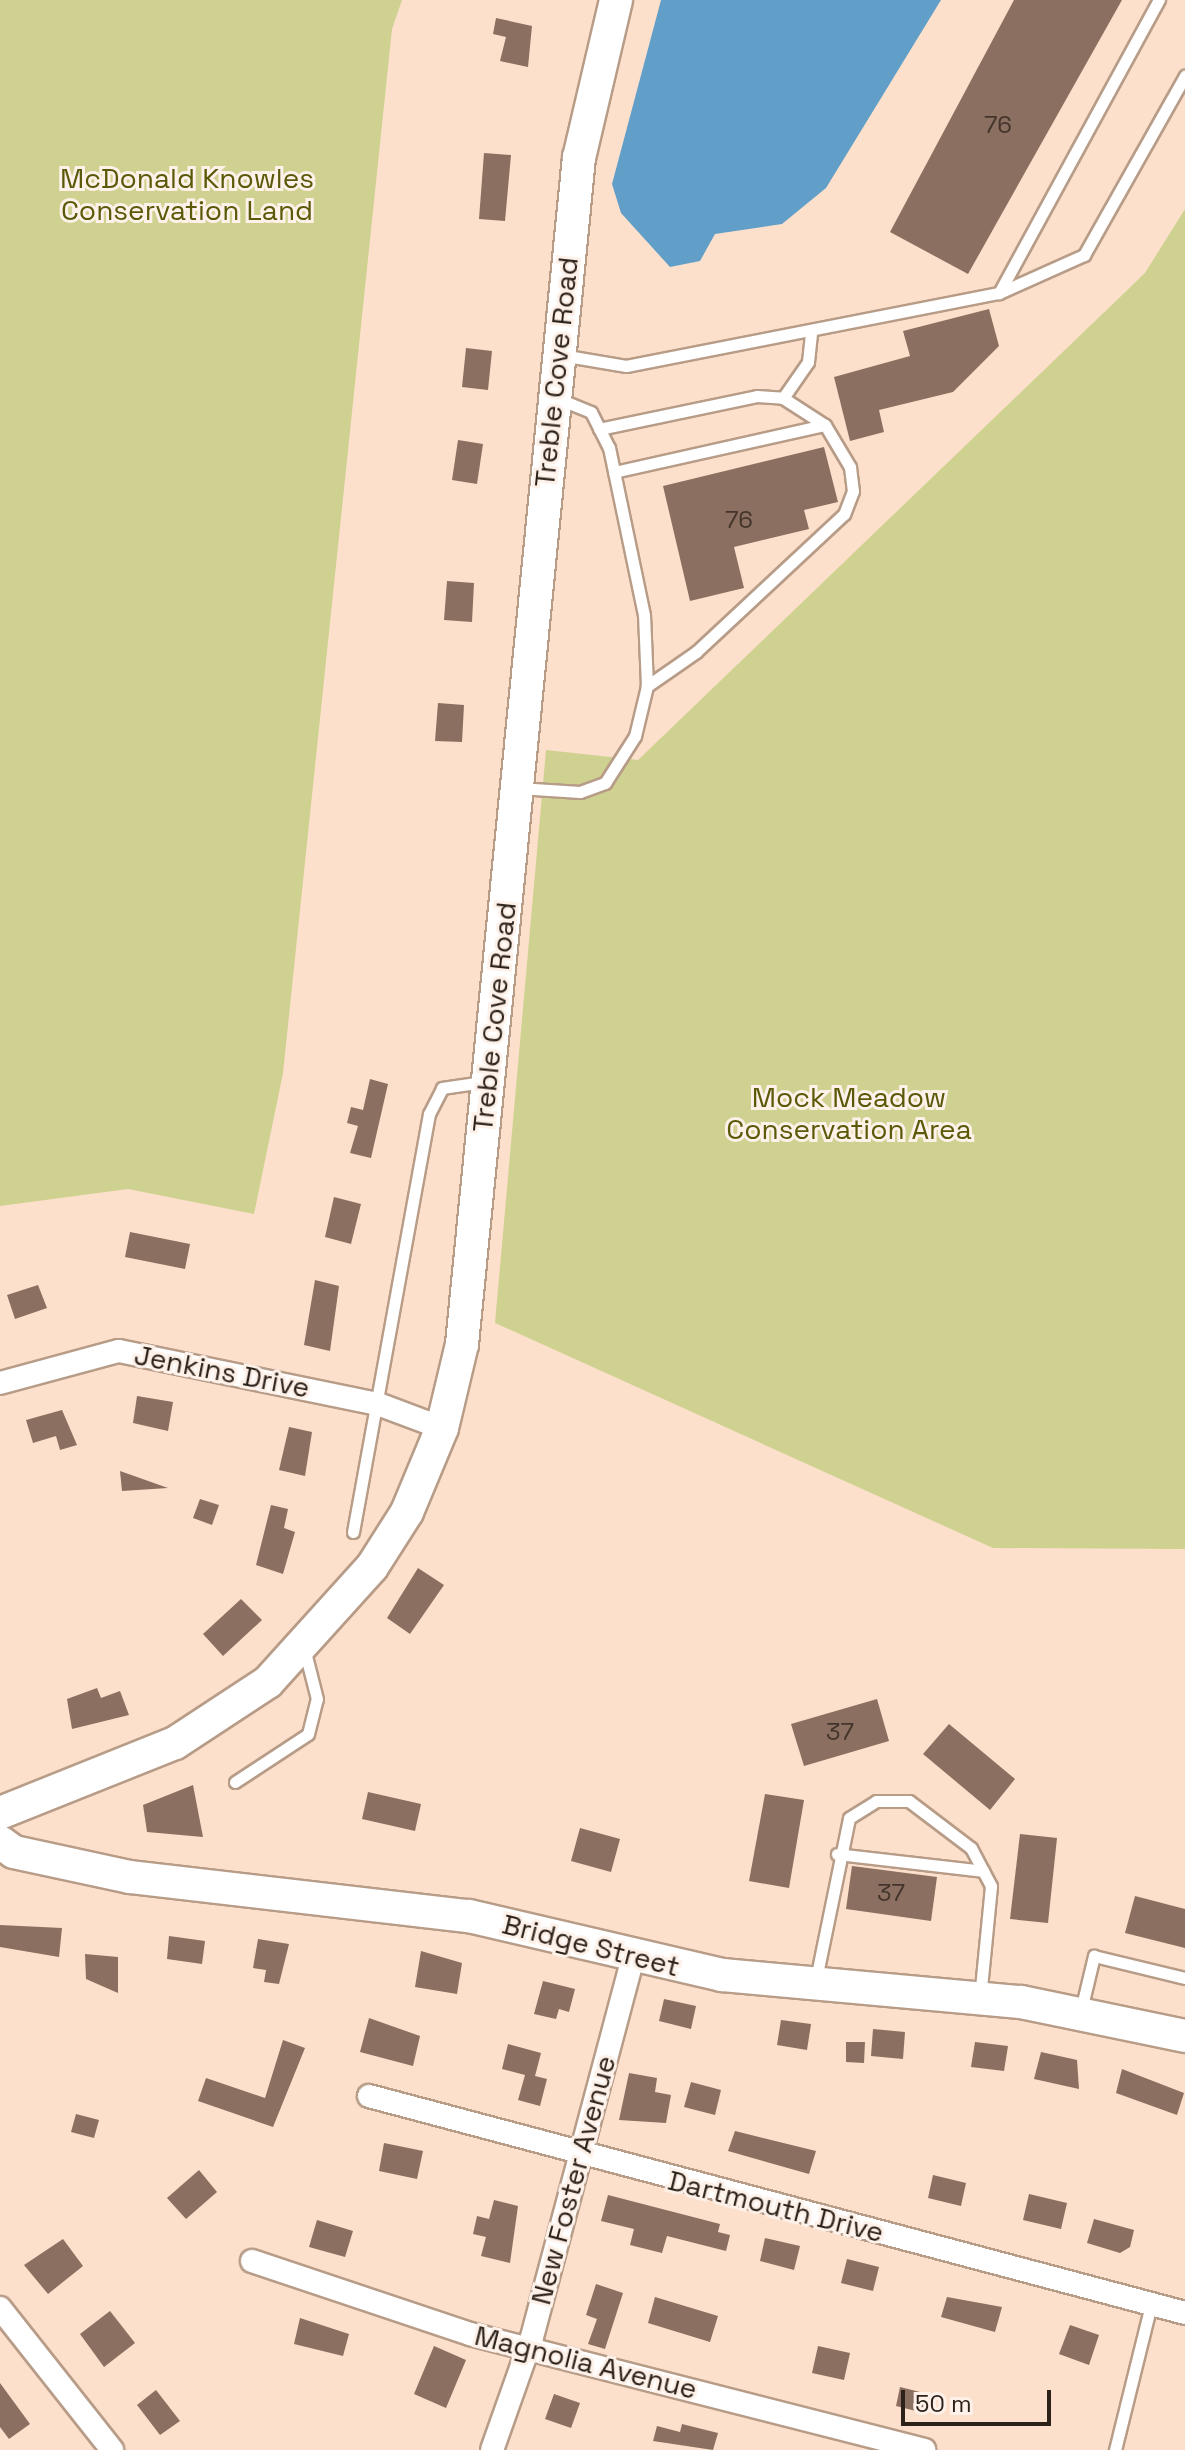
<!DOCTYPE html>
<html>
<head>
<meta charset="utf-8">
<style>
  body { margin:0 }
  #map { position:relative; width:1185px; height:2450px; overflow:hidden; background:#fde0cb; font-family:"Space Grotesk",sans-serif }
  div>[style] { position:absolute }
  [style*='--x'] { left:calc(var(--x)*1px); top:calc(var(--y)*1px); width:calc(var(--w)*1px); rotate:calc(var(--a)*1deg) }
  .green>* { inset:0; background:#ced18f }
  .water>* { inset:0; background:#619ec8 }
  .building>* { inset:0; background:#8b6f60 }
  .roads { filter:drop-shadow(2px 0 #b79c88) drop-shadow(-2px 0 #b79c88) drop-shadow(0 2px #b79c88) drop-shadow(0 -2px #b79c88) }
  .lane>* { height:11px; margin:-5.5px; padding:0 5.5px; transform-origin:5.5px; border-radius:5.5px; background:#fff }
  .street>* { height:22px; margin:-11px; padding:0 11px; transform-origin:11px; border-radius:11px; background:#fff }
  .secondary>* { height:32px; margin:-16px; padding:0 16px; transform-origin:16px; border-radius:16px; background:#fff }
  span { translate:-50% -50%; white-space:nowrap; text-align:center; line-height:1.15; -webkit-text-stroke:6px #fdf1e9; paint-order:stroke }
  .number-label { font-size:24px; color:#44352c }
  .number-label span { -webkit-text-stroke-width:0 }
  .park-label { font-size:28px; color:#595a08 }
  .street-label { font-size:28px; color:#2c221a }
  .scale { position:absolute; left:901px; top:2390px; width:150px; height:36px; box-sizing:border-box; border:4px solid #2c221a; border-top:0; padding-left:10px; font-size:24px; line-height:28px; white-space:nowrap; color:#2c221a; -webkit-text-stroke:6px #fdf1e9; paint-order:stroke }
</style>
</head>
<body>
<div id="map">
  <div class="green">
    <div style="clip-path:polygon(0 0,402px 0,392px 29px,283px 1073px,254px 1214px,128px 1189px,0 1206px)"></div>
    <div style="clip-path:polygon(1185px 209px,1185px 1549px,993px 1548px,495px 1323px,546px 750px,638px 760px,1145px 273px)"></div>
  </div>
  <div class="water">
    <div style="clip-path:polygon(661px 0,941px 0,826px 188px,782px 224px,715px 234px,700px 261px,670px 267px,621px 213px,612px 184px)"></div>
  </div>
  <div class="building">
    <div style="clip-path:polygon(1014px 0,1122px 0,968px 274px,890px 232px)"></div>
    <div style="clip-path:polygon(496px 18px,532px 26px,528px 67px,500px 61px,506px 37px,493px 34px)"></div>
    <div style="clip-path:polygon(484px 153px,511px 155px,505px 221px,479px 219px)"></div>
    <div style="clip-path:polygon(989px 309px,999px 346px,953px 392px,879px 410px,884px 432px,850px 441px,834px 377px,910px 356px,903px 331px)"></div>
    <div style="clip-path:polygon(466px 348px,492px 351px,488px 390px,462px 387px)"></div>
    <div style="clip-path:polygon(458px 440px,483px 444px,477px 484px,452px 480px)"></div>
    <div style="clip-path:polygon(824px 447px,838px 502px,804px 510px,809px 529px,734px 547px,744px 588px,690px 601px,663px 486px)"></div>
    <div style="clip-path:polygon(447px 581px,474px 583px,472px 622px,444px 620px)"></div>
    <div style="clip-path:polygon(438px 703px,464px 705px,462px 742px,435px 741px)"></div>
    <div style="clip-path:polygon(370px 1079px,388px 1084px,371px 1158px,350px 1153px,358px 1126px,347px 1123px,351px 1107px,363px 1110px)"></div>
    <div style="clip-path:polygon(334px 1197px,361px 1204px,351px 1244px,325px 1237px)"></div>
    <div style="clip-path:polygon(130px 1232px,190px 1244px,185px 1269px,125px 1257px)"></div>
    <div style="clip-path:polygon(315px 1280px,339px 1286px,330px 1351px,304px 1345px)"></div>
    <div style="clip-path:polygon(38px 1285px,47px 1308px,15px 1319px,7px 1295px)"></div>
    <div style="clip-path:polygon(137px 1396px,173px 1402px,168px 1431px,133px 1423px)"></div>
    <div style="clip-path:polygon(62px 1410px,77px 1445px,60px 1450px,56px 1436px,33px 1443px,26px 1420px)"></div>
    <div style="clip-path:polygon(289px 1427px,312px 1432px,305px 1476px,279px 1470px)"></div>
    <div style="clip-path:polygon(120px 1471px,168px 1488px,122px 1491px)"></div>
    <div style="clip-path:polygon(200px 1499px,219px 1505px,212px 1525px,193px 1518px)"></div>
    <div style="clip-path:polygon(271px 1505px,288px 1509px,284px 1528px,295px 1532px,283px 1574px,256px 1565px)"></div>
    <div style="clip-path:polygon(418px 1568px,444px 1585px,410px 1634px,387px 1618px)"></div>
    <div style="clip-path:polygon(241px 1599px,262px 1620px,223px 1656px,203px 1634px)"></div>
    <div style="clip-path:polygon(97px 1688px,101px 1698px,120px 1691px,129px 1715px,72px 1729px,67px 1699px)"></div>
    <div style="clip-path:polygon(877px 1699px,889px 1741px,804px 1766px,791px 1724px)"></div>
    <div style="clip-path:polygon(949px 1724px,1015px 1779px,990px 1810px,923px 1754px)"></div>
    <div style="clip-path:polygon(193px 1785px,203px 1837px,147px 1832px,143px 1805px)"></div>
    <div style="clip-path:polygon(368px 1792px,421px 1804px,415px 1831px,362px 1819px)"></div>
    <div style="clip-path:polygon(765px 1794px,804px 1800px,789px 1888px,749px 1881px)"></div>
    <div style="clip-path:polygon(580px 1828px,620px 1839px,611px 1872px,571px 1861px)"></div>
    <div style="clip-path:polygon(1020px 1834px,1057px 1838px,1048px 1923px,1010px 1919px)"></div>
    <div style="clip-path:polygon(852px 1866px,937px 1877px,931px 1921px,846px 1909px)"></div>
    <div style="clip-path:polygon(1135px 1896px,1185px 1909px,1185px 1948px,1125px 1933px)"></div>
    <div style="clip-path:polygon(0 1925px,62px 1928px,59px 1957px,0 1947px)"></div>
    <div style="clip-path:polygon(169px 1936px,205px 1941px,202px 1964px,167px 1959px)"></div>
    <div style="clip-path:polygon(258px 1939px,289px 1944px,279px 1984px,264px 1982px,266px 1970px,253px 1968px)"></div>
    <div style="clip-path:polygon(421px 1951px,462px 1963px,457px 1994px,415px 1987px)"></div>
    <div style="clip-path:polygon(85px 1954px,118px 1957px,118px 1993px,86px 1979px)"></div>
    <div style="clip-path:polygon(543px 1981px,575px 1989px,569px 2012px,559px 2009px,556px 2019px,534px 2014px)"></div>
    <div style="clip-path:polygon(664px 1999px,696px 2006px,691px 2029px,659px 2021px)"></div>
    <div style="clip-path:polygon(369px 2018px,420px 2036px,413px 2066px,360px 2052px)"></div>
    <div style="clip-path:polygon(781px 2020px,811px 2024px,807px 2050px,777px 2045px)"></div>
    <div style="clip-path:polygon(873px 2029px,905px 2032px,903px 2059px,871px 2056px)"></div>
    <div style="clip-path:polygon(283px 2040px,305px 2048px,273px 2127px,198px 2101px,206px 2078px,265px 2098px)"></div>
    <div style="clip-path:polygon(846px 2042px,865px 2042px,864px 2063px,846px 2062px)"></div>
    <div style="clip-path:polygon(975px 2042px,1008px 2046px,1004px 2071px,971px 2067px)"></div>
    <div style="clip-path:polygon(508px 2044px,541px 2053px,535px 2076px,547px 2079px,540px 2106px,518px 2100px,525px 2075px,502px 2069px)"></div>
    <div style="clip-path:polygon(1041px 2052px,1077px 2060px,1079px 2089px,1034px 2079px)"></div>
    <div style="clip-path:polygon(1122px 2069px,1184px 2093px,1177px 2115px,1116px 2093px)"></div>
    <div style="clip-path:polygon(629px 2073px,657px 2078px,655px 2092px,671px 2095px,666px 2123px,619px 2120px)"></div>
    <div style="clip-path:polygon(691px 2082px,721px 2090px,715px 2115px,684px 2107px)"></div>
    <div style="clip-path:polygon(76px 2114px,99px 2120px,94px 2138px,71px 2132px)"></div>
    <div style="clip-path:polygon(735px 2131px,816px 2151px,809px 2174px,728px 2151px)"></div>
    <div style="clip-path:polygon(384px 2143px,423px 2151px,417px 2179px,379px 2171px)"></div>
    <div style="clip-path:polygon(199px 2170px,217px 2192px,186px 2219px,167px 2198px)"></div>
    <div style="clip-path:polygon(933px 2175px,966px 2183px,961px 2206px,928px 2198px)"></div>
    <div style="clip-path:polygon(1029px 2194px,1067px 2203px,1061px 2229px,1023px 2220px)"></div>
    <div style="clip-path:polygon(608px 2195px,720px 2224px,718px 2232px,730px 2235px,726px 2251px,667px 2236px,662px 2253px,630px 2245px,634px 2229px,601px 2221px)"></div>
    <div style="clip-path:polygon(494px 2200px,518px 2206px,510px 2263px,481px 2256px,486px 2237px,473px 2234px,477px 2216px,489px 2219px)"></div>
    <div style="clip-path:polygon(1094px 2219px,1134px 2230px,1130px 2247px,1120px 2253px,1087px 2243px)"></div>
    <div style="clip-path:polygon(317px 2220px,353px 2231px,345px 2257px,309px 2247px)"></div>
    <div style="clip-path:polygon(765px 2238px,800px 2246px,794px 2270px,760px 2261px)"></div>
    <div style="clip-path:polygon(63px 2239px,83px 2266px,48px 2294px,24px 2265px)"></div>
    <div style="clip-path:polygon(847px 2259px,879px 2267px,873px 2291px,841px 2283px)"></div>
    <div style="clip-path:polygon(596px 2284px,623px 2293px,605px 2349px,588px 2344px,597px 2319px,586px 2315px)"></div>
    <div style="clip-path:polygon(655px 2297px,718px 2316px,710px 2342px,648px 2323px)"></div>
    <div style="clip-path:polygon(947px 2297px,1002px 2307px,995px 2332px,941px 2317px)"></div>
    <div style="clip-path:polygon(110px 2311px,135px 2343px,104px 2367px,80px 2334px)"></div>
    <div style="clip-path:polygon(300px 2318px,349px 2334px,343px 2356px,294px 2344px)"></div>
    <div style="clip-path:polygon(1070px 2325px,1099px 2335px,1089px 2365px,1059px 2354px)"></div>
    <div style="clip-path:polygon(434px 2346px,466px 2360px,446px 2408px,414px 2394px)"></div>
    <div style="clip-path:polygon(818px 2346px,850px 2353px,844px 2380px,812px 2373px)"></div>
    <div style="clip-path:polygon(0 2383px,30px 2424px,9px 2439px,0 2427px)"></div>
    <div style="clip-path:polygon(900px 2387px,928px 2394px,924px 2413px,896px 2406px)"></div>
    <div style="clip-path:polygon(156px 2390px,180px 2421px,160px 2435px,137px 2405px)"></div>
    <div style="clip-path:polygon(554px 2394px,580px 2403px,571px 2428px,545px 2419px)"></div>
    <div style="clip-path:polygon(682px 2424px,718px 2433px,713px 2450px,653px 2441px,657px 2426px,680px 2432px)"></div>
  </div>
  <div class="roads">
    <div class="lane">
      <div style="--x:999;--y:293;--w:334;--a:-61.4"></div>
      <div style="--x:561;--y:355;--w:66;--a:9.6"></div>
      <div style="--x:626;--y:366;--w:380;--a:-11.1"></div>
      <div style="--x:999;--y:293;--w:93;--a:-24.1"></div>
      <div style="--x:1084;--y:255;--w:206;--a:-60.6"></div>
      <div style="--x:783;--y:398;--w:44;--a:-55.2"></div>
      <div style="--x:808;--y:362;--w:30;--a:-84"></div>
      <div style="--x:599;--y:429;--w:161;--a:-11.8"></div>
      <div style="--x:757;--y:396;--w:26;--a:4"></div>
      <div style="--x:783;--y:398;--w:50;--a:32.7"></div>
      <div style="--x:825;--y:425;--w:49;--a:59.2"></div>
      <div style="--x:850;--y:467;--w:24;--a:83"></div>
      <div style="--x:853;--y:491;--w:25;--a:111"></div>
      <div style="--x:844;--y:514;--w:202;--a:137"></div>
      <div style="--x:696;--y:652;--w:60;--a:145.2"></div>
      <div style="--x:614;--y:472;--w:216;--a:-12.6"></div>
      <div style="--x:518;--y:788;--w:62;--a:3.7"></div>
      <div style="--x:580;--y:792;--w:27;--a:-20"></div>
      <div style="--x:605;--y:783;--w:56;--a:-57.4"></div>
      <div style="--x:635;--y:736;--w:51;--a:-76.5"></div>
      <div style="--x:647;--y:686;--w:71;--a:-92.4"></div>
      <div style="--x:644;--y:615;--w:171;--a:-101.8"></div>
      <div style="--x:609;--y:448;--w:40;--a:-116.6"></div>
      <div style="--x:591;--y:412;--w:35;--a:-158"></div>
      <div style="--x:353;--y:1532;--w:425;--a:-79.7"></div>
      <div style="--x:429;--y:1114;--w:29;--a:-63"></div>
      <div style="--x:442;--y:1088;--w:41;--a:-8.3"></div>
      <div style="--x:235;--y:1782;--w:87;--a:-33.3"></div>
      <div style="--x:308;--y:1734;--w:36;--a:-76"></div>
      <div style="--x:317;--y:1699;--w:53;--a:-104.3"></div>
      <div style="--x:837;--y:1854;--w:147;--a:6.6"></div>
      <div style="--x:816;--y:1979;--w:164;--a:-78.4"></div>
      <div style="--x:849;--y:1818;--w:32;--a:-32"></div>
      <div style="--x:876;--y:1801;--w:33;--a:0"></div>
      <div style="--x:909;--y:1801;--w:78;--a:37.2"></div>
      <div style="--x:971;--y:1848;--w:43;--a:62.2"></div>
      <div style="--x:991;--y:1886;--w:113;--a:95.6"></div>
      <div style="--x:1081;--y:2010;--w:56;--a:-76.5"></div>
      <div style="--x:1094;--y:1956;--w:94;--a:13.6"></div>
      <div style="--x:1115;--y:2450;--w:150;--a:-76.1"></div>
    </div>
    <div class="street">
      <div style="--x:0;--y:1383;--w:123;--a:-15.1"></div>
      <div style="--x:119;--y:1351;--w:264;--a:11.6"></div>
      <div style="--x:378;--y:1404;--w:68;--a:20.6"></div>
      <div style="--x:369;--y:2096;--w:844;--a:14.89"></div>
      <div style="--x:252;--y:2261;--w:230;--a:18.5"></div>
      <div style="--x:470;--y:2334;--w:469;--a:14.3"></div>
      <div style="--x:0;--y:2308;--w:181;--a:51.7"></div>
      <div style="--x:492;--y:2450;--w:120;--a:-70.5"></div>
      <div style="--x:532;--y:2337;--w:397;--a:-75.1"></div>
    </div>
    <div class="secondary">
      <div style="--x:0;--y:1813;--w:188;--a:-21.8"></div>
      <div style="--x:175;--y:1743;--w:111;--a:-33.3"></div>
      <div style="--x:268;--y:1682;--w:155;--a:-47.9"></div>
      <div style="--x:372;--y:1567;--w:65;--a:-57.5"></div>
      <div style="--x:407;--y:1512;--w:91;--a:-67.4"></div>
      <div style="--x:442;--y:1428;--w:86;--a:-76.6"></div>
      <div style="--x:462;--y:1344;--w:1192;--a:-84.37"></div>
      <div style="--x:579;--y:158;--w:162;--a:-76.8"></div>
      <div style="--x:0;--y:1842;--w:17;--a:36"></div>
      <div style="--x:14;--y:1852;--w:119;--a:12.2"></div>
      <div style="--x:130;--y:1877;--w:341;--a:6.6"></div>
      <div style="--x:469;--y:1916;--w:260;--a:13.1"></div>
      <div style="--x:722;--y:1975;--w:300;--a:5.2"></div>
      <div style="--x:1021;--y:2002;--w:167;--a:11.7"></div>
    </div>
  </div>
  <div class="number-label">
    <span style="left:998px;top:125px">76</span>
    <span style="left:739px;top:520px">76</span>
    <span style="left:840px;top:1732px">37</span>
    <span style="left:891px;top:1893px">37</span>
  </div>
  <div class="park-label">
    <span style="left:187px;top:194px">McDonald Knowles<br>Conservation Land</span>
    <span style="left:849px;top:1113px">Mock Meadow<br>Conservation Area</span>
  </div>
  <div class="street-label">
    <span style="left:556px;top:372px;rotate:-84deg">Treble Cove Road</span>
    <span style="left:494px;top:1017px;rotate:-84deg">Treble Cove Road</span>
    <span style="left:222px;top:1371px;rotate:11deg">Jenkins Drive</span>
    <span style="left:591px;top:1945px;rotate:14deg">Bridge Street</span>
    <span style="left:573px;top:2180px;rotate:-75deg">New Foster Avenue</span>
    <span style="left:776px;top:2206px;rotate:14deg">Dartmouth Drive</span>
    <span style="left:586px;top:2362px;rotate:14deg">Magnolia Avenue</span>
  </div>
  <div class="scale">50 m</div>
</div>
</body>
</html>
